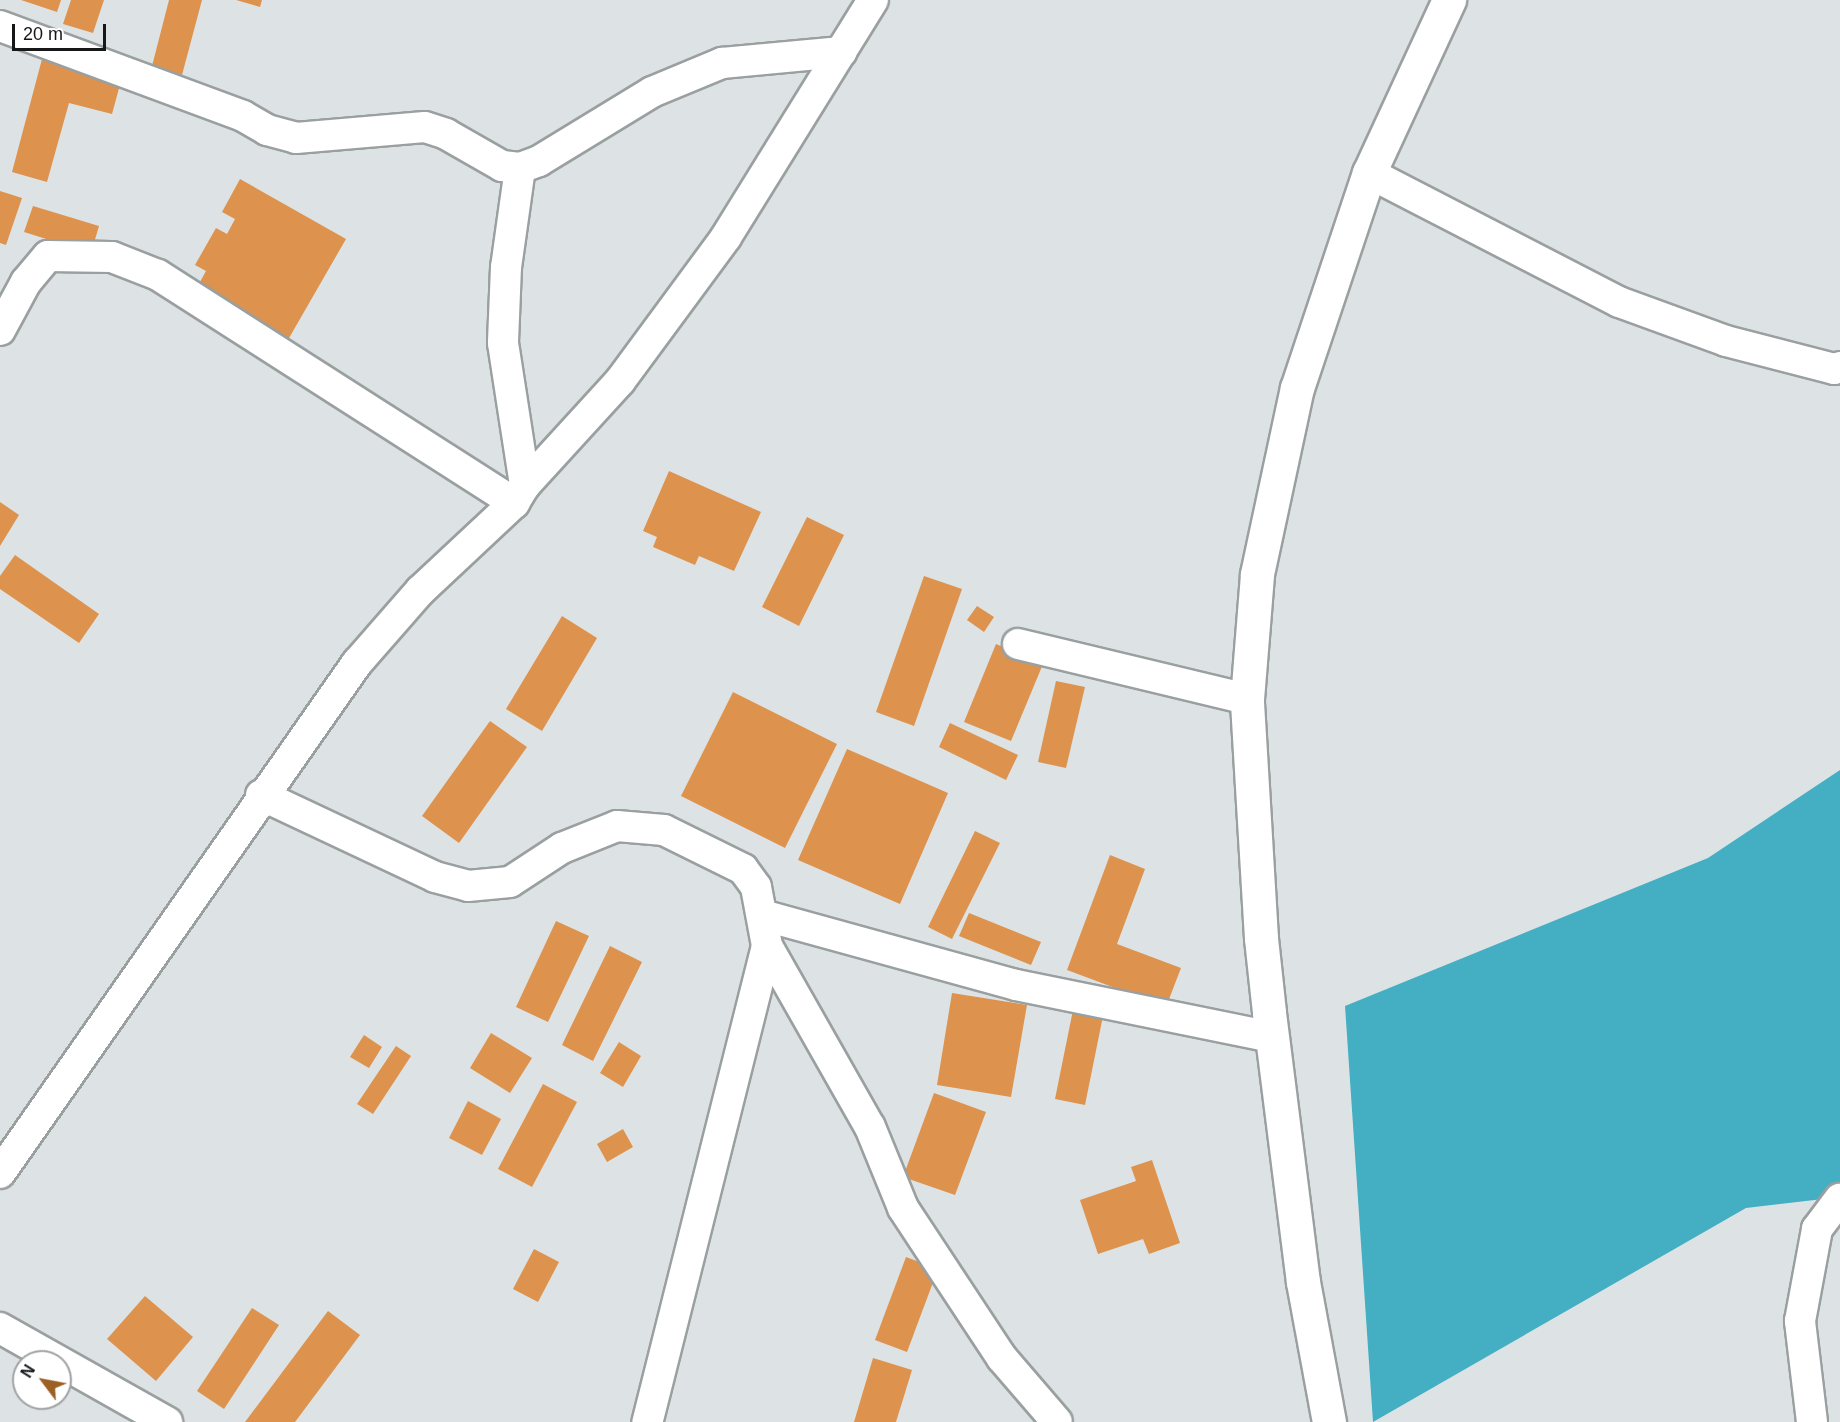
<!DOCTYPE html>
<html>
<head>
<meta charset="utf-8">
<style>
  body { margin:0 }
  #map { position:relative; width:1840px; height:1422px; overflow:hidden; background:#dde3e4; font-family:Arial,sans-serif }
  div>[style] { position:absolute }
  [style*='--x'] { left:calc(var(--x)*1px); top:calc(var(--y)*1px); width:calc(var(--w)*1px); rotate:calc(var(--a)*1deg) }
  .forest>* { inset:0; background:#44afc2 }
  .building>* { inset:0; background:#dd924d }
  .roads { filter:drop-shadow(2px 0 #9a9fa0) drop-shadow(-2px 0 #9a9fa0) drop-shadow(0 2px #9a9fa0) drop-shadow(0 -2px #9a9fa0) }
  .minor>* { height:30px; margin:-15px; padding:0 15px; transform-origin:15px; border-radius:15px; background:#fff }
  .secondary>* { height:33px; margin:-16.5px; padding:0 16.5px; transform-origin:16.5px; border-radius:16.5px; background:#fff }
  span { translate:-50% -50%; white-space:nowrap; text-align:center; line-height:1.15; -webkit-text-stroke:4.5px #fff; paint-order:stroke }
  .north { position:absolute; left:12px; top:1350px; width:60px; height:60px; box-sizing:border-box; background:#fff; border:2px solid #a1a2a3; border-radius:50%; rotate:302deg; font-size:16px; font-weight:700; line-height:24px; text-align:center; color:#151718 }
  .north::after { content:''; display:block; margin:auto; width:21px; height:27px; background:#9d6024; clip-path:polygon(50% 0,100% 100%,50% 72%,0 100%) }
  .scale { position:absolute; left:12px; top:24px; width:94px; height:27px; box-sizing:border-box; border:3px solid #151718; border-top:0; padding-left:8px; font-size:18px; line-height:21px; white-space:nowrap; color:#151718; -webkit-text-stroke:4px #fff; paint-order:stroke }
</style>
</head>
<body>
<div id="map">
  <div class="forest">
    <div style="clip-path:polygon(1840px 770px,1840px 1197px,1746px 1208px,1373px 1422px,1345px 1006px,1708px 858px)"></div>
  </div>
  <div class="building">
    <div style="clip-path:polygon(21px 0,61px 0,57px 12px)"></div>
    <div style="clip-path:polygon(71px 0,104px 0,93px 33px,63px 24px)"></div>
    <div style="clip-path:polygon(169px 0,202px 0,182px 75px,152px 66px)"></div>
    <div style="clip-path:polygon(236px 0,262px 0,260px 7px)"></div>
    <div style="clip-path:polygon(42px 59px,121px 81px,112px 114px,69px 103px,47px 182px,12px 172px)"></div>
    <div style="clip-path:polygon(240px 179px,346px 239px,285px 345px,194px 293px,206px 271px,195px 265px,216px 228px,227px 234px,235px 219px,222px 212px)"></div>
    <div style="clip-path:polygon(0 191px,22px 198px,6px 245px,0 243px)"></div>
    <div style="clip-path:polygon(33px 206px,99px 226px,91px 253px,24px 232px)"></div>
    <div style="clip-path:polygon(669px 471px,761px 512px,734px 571px,699px 556px,695px 565px,653px 547px,657px 537px,643px 531px)"></div>
    <div style="clip-path:polygon(0 502px,19px 515px,0 546px)"></div>
    <div style="clip-path:polygon(807px 517px,844px 535px,799px 626px,762px 607px)"></div>
    <div style="clip-path:polygon(15px 555px,99px 614px,79px 643px,0 589px,0 576px)"></div>
    <div style="clip-path:polygon(924px 576px,962px 589px,914px 726px,876px 712px)"></div>
    <div style="clip-path:polygon(977px 606px,994px 617px,984px 632px,967px 620px)"></div>
    <div style="clip-path:polygon(562px 616px,597px 638px,542px 731px,506px 709px)"></div>
    <div style="clip-path:polygon(996px 644px,1043px 664px,1011px 741px,964px 722px)"></div>
    <div style="clip-path:polygon(1056px 681px,1085px 687px,1066px 768px,1038px 762px)"></div>
    <div style="clip-path:polygon(733px 692px,837px 744px,785px 848px,681px 796px)"></div>
    <div style="clip-path:polygon(490px 721px,527px 747px,459px 843px,422px 816px)"></div>
    <div style="clip-path:polygon(950px 723px,1018px 755px,1006px 780px,939px 747px)"></div>
    <div style="clip-path:polygon(847px 749px,948px 793px,900px 904px,798px 860px)"></div>
    <div style="clip-path:polygon(975px 831px,1000px 843px,952px 939px,928px 927px)"></div>
    <div style="clip-path:polygon(1110px 855px,1145px 869px,1117px 944px,1181px 968px,1166px 1007px,1067px 970px)"></div>
    <div style="clip-path:polygon(969px 913px,1041px 942px,1031px 965px,959px 936px)"></div>
    <div style="clip-path:polygon(556px 921px,589px 936px,548px 1022px,516px 1007px)"></div>
    <div style="clip-path:polygon(610px 946px,642px 962px,593px 1061px,562px 1045px)"></div>
    <div style="clip-path:polygon(952px 993px,1027px 1005px,1011px 1097px,937px 1085px)"></div>
    <div style="clip-path:polygon(1074px 1005px,1104px 1011px,1085px 1105px,1055px 1099px)"></div>
    <div style="clip-path:polygon(491px 1033px,532px 1058px,510px 1093px,470px 1068px)"></div>
    <div style="clip-path:polygon(364px 1035px,382px 1047px,369px 1068px,350px 1057px)"></div>
    <div style="clip-path:polygon(619px 1042px,641px 1056px,623px 1087px,600px 1073px)"></div>
    <div style="clip-path:polygon(396px 1046px,411px 1056px,373px 1114px,357px 1104px)"></div>
    <div style="clip-path:polygon(543px 1084px,577px 1102px,532px 1187px,498px 1169px)"></div>
    <div style="clip-path:polygon(934px 1093px,986px 1112px,955px 1195px,903px 1177px)"></div>
    <div style="clip-path:polygon(468px 1101px,501px 1119px,482px 1155px,449px 1138px)"></div>
    <div style="clip-path:polygon(623px 1129px,633px 1147px,607px 1162px,597px 1144px)"></div>
    <div style="clip-path:polygon(1152px 1160px,1180px 1243px,1149px 1254px,1143px 1239px,1098px 1254px,1080px 1200px,1136px 1181px,1131px 1167px)"></div>
    <div style="clip-path:polygon(534px 1249px,559px 1262px,538px 1302px,513px 1289px)"></div>
    <div style="clip-path:polygon(906px 1257px,938px 1269px,907px 1352px,875px 1340px)"></div>
    <div style="clip-path:polygon(145px 1296px,193px 1337px,156px 1381px,107px 1339px)"></div>
    <div style="clip-path:polygon(252px 1308px,279px 1325px,224px 1409px,197px 1391px)"></div>
    <div style="clip-path:polygon(328px 1311px,360px 1335px,295px 1422px,245px 1422px)"></div>
    <div style="clip-path:polygon(873px 1358px,912px 1370px,896px 1422px,854px 1422px)"></div>
  </div>
  <div class="roads">
    <div class="minor">
      <div style="--x:0;--y:26;--w:259;--a:20.3"></div>
      <div style="--x:243;--y:116;--w:28;--a:30"></div>
      <div style="--x:267;--y:130;--w:30;--a:15"></div>
      <div style="--x:296;--y:138;--w:129;--a:-4.9"></div>
      <div style="--x:425;--y:127;--w:22;--a:18"></div>
      <div style="--x:446;--y:134;--w:64;--a:29.7"></div>
      <div style="--x:502;--y:166;--w:18;--a:6"></div>
      <div style="--x:520;--y:168;--w:20;--a:-20"></div>
      <div style="--x:539;--y:161;--w:132;--a:-31.4"></div>
      <div style="--x:652;--y:92;--w:76;--a:-22.5"></div>
      <div style="--x:722;--y:63;--w:120;--a:-5.3"></div>
      <div style="--x:520;--y:168;--w:100;--a:98"></div>
      <div style="--x:506;--y:267;--w:76;--a:92.3"></div>
      <div style="--x:503;--y:343;--w:144;--a:81.2"></div>
      <div style="--x:1369;--y:173;--w:281;--a:27.3"></div>
      <div style="--x:1619;--y:302;--w:114;--a:20"></div>
      <div style="--x:1726;--y:341;--w:112;--a:14.5"></div>
      <div style="--x:1834;--y:369;--w:6;--a:-18"></div>
      <div style="--x:0;--y:330;--w:55;--a:-61.6"></div>
      <div style="--x:26;--y:282;--w:34;--a:-50"></div>
      <div style="--x:48;--y:256;--w:64;--a:0.9"></div>
      <div style="--x:112;--y:257;--w:49;--a:21.4"></div>
      <div style="--x:158;--y:275;--w:423;--a:32.6"></div>
      <div style="--x:1018;--y:644;--w:236;--a:13.5"></div>
      <div style="--x:261;--y:795;--w:192;--a:25.2"></div>
      <div style="--x:435;--y:877;--w:34;--a:15"></div>
      <div style="--x:468;--y:886;--w:42;--a:-5.4"></div>
      <div style="--x:510;--y:882;--w:62;--a:-33.2"></div>
      <div style="--x:562;--y:848;--w:59;--a:-21.8"></div>
      <div style="--x:617;--y:826;--w:47;--a:4.9"></div>
      <div style="--x:664;--y:830;--w:88;--a:26.3"></div>
      <div style="--x:743;--y:869;--w:22;--a:54"></div>
      <div style="--x:756;--y:887;--w:60;--a:79.4"></div>
      <div style="--x:767;--y:946;--w:491;--a:104.1"></div>
      <div style="--x:762;--y:915;--w:263;--a:15.4"></div>
      <div style="--x:1016;--y:985;--w:261;--a:11.5"></div>
      <div style="--x:767;--y:946;--w:208;--a:60.4"></div>
      <div style="--x:870;--y:1127;--w:87;--a:67.8"></div>
      <div style="--x:903;--y:1208;--w:180;--a:56.6"></div>
      <div style="--x:1002;--y:1358;--w:84;--a:49.3"></div>
      <div style="--x:0;--y:1173;--w:623;--a:-55.01"></div>
      <div style="--x:357;--y:663;--w:96;--a:-48.8"></div>
      <div style="--x:420;--y:591;--w:129;--a:-43.1"></div>
      <div style="--x:514;--y:503;--w:21;--a:-59"></div>
      <div style="--x:525;--y:485;--w:141;--a:-47.6"></div>
      <div style="--x:620;--y:381;--w:179;--a:-53.6"></div>
      <div style="--x:726;--y:237;--w:279;--a:-58.2"></div>
      <div style="--x:0;--y:1328;--w:192;--a:29.4"></div>
      <div style="--x:1812;--y:1422;--w:102;--a:-96.8"></div>
      <div style="--x:1800;--y:1321;--w:94;--a:-79.5"></div>
      <div style="--x:1817;--y:1229;--w:38;--a:-53"></div>
    </div>
    <div class="secondary">
      <div style="--x:1329;--y:1422;--w:142;--a:-100.5"></div>
      <div style="--x:1303;--y:1282;--w:272;--a:-97.2"></div>
      <div style="--x:1269;--y:1012;--w:74;--a:-96.2"></div>
      <div style="--x:1261;--y:938;--w:239;--a:-93.4"></div>
      <div style="--x:1247;--y:699;--w:125;--a:-85.4"></div>
      <div style="--x:1257;--y:574;--w:190;--a:-77.9"></div>
      <div style="--x:1297;--y:388;--w:227;--a:-71.5"></div>
      <div style="--x:1369;--y:173;--w:191;--a:-65.2"></div>
    </div>
  </div>
  <div class="north">N</div>
  <div class="scale">20 m</div>
</div>
</body>
</html>
